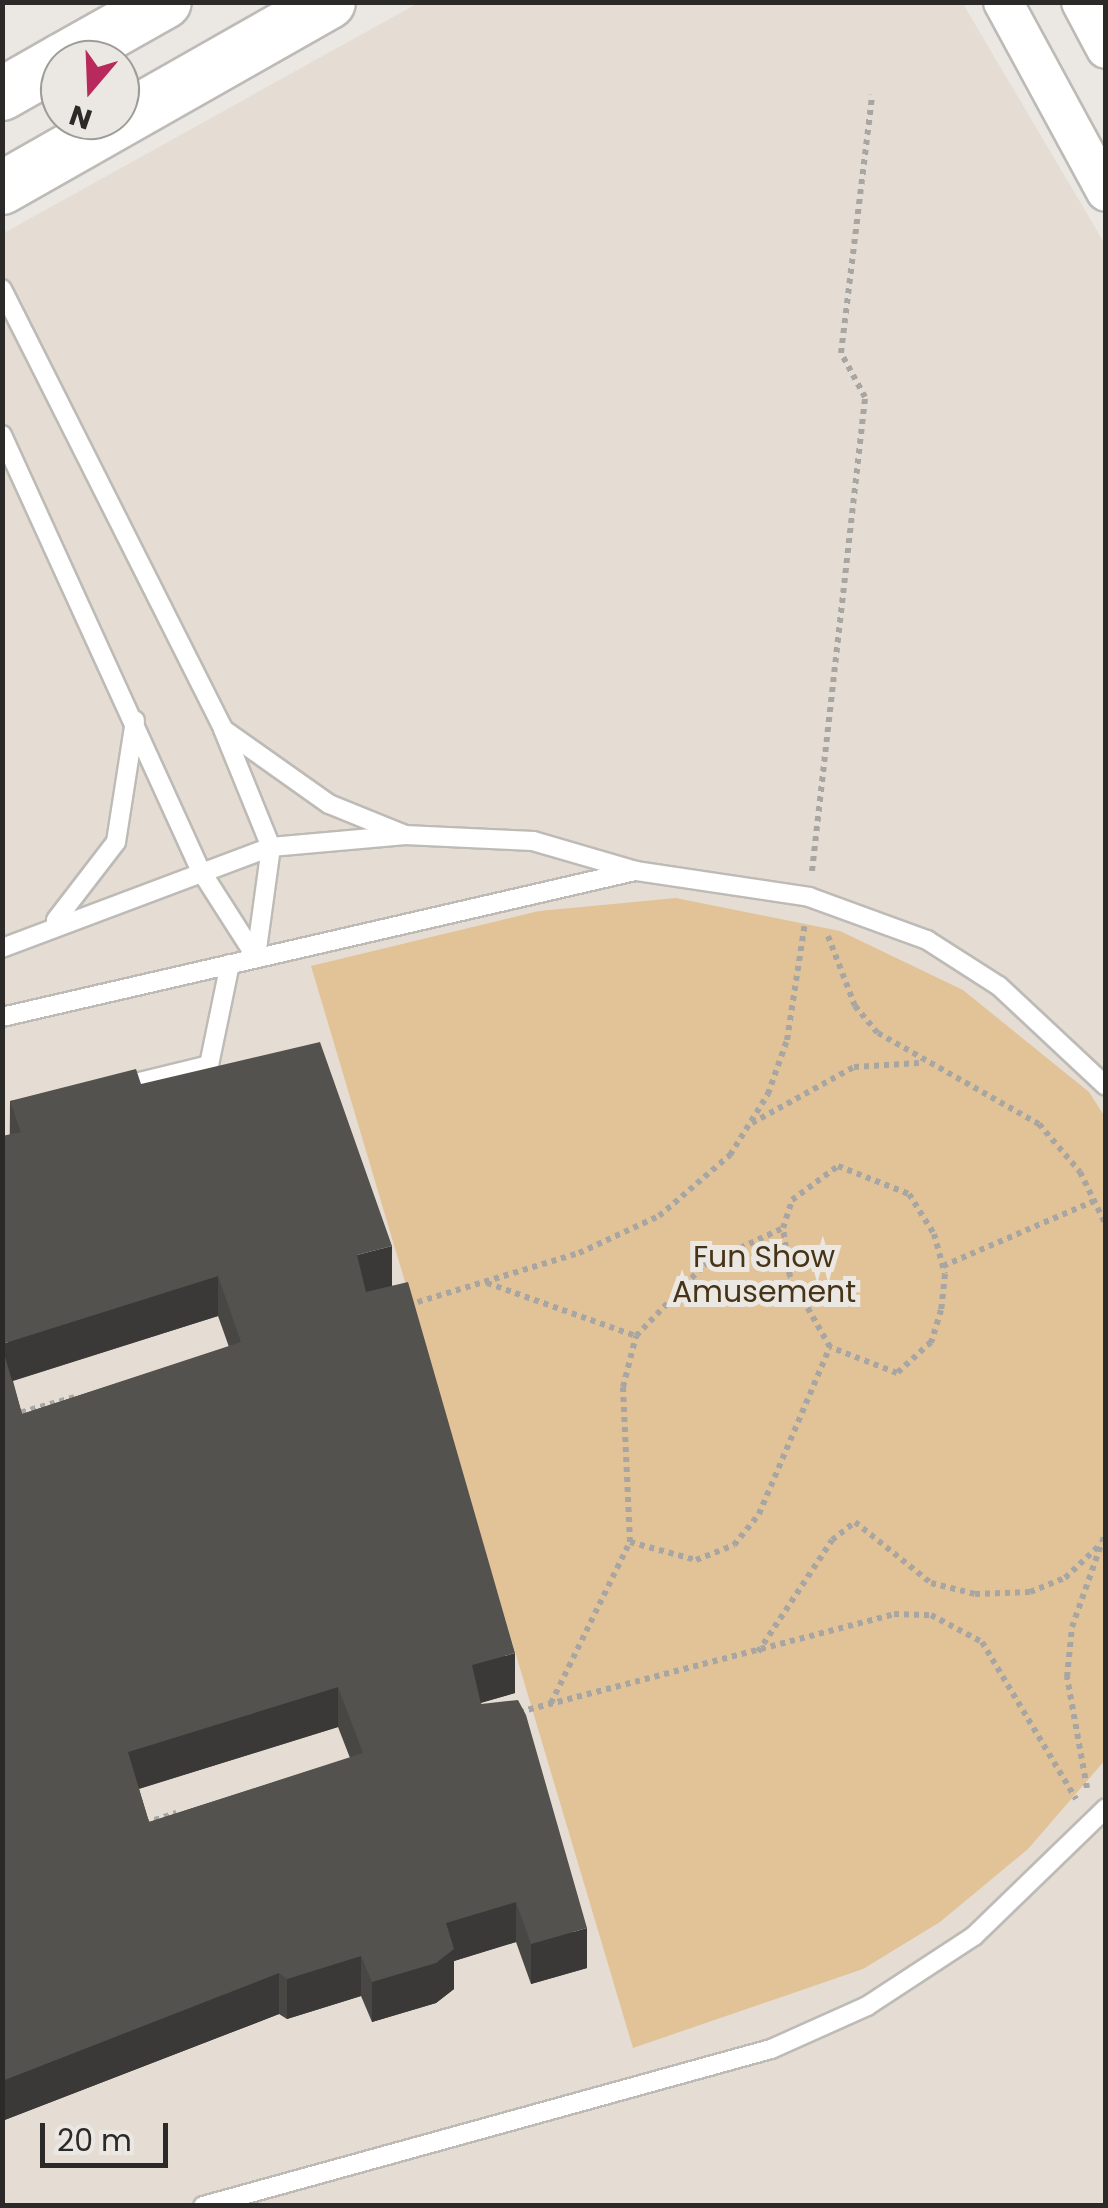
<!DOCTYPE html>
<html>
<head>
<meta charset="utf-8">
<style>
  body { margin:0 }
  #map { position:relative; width:1108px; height:2208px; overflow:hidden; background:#ebe8e4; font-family:Poppins,sans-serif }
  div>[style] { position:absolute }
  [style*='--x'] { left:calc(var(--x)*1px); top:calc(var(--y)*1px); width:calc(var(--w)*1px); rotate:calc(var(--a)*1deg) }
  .built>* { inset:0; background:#e5ddd3 }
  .green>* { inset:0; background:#e2c297 }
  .path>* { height:6px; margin-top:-3px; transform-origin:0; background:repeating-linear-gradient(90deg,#a8a6a3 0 5px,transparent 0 10px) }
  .roads { filter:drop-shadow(2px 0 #bebbb7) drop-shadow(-2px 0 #bebbb7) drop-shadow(0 2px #bebbb7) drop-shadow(0 -2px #bebbb7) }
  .lane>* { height:18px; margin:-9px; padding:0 9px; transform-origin:9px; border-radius:9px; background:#fff }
  .street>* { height:38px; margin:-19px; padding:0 19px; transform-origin:19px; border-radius:19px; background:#fff }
  .secondary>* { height:52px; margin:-26px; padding:0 26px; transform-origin:26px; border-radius:26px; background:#fff }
  .wall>* { inset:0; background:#484743 }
  .shaded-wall>* { inset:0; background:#3b3937 }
  .building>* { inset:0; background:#54524e }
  span { translate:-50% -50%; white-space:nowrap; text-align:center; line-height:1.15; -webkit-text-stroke:10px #ebe8e4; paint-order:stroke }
  .park-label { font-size:30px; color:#473315 }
  .frame { position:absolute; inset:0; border:5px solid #2b2a28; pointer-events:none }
  .north { position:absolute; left:40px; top:40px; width:100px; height:100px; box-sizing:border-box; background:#ebe8e4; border:2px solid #9e9c99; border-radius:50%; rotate:199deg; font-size:28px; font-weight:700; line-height:40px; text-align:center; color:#2b2a28 }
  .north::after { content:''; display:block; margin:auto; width:35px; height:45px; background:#b92a5c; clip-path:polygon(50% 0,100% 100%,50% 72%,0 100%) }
  .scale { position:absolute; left:40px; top:2123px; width:128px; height:45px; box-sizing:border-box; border:5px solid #2b2a28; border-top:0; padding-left:12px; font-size:30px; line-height:35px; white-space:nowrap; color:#2b2a28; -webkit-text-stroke:8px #ebe8e4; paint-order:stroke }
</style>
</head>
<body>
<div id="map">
  <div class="built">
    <div style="clip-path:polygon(962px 2px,1105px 244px,1105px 2205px,3px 2205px,2px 234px,418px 3px)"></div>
  </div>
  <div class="green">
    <div style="clip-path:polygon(676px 898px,840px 931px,963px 990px,1089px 1092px,1105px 1117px,1106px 1759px,1028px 1849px,940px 1922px,863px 1969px,633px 2048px,311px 966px,539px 911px)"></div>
  </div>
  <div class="path">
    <div style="--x:812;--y:871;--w:477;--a:-83.6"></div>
    <div style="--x:865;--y:397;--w:50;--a:-118.6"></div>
    <div style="--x:841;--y:353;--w:260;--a:-83.1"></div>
    <div style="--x:828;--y:936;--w:75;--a:68.9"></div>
    <div style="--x:855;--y:1006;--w:35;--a:50"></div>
    <div style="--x:878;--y:1033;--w:185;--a:29.5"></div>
    <div style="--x:1039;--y:1124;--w:63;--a:49.5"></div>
    <div style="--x:1080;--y:1172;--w:59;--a:63.9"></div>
    <div style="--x:752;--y:1123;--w:116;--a:-28.8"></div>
    <div style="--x:854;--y:1067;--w:65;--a:-3.5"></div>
    <div style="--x:838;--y:1166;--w:76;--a:21.5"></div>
    <div style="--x:909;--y:1194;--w:47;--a:58"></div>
    <div style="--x:934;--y:1234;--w:41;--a:74.6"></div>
    <div style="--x:945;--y:1274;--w:36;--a:96"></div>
    <div style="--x:941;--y:1310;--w:34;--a:107"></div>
    <div style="--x:931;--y:1342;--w:46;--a:137.6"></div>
    <div style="--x:897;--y:1373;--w:72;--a:-158.8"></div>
    <div style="--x:830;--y:1347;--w:81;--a:-119.7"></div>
    <div style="--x:790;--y:1277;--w:49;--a:-98.1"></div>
    <div style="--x:783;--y:1228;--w:29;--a:-72"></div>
    <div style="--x:792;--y:1200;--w:57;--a:-36.5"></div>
    <div style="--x:943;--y:1266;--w:164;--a:-23.3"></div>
    <div style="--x:487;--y:1283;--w:158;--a:19.6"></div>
    <div style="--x:408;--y:1305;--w:179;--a:-16.9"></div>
    <div style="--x:579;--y:1253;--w:88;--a:-24.8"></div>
    <div style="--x:659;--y:1216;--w:94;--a:-40.7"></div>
    <div style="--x:730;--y:1155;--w:72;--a:-58.1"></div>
    <div style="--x:768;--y:1094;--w:57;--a:-70.6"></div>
    <div style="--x:787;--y:1040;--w:118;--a:-81.3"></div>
    <div style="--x:2;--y:1418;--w:79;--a:-16.1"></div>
    <div style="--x:630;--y:1542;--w:68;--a:15.3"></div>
    <div style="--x:696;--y:1560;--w:41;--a:-21.5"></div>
    <div style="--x:734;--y:1545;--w:40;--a:-51"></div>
    <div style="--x:759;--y:1514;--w:181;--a:-67"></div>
    <div style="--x:758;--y:1652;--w:134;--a:-56.5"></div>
    <div style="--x:832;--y:1540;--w:29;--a:-38"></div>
    <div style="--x:855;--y:1522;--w:97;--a:38.8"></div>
    <div style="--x:931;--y:1583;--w:45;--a:14"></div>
    <div style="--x:975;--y:1594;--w:55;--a:-2.1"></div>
    <div style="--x:1030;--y:1592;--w:38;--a:-22"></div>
    <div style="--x:1065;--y:1578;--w:50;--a:-43.4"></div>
    <div style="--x:551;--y:1703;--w:179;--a:-63.9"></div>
    <div style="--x:630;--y:1542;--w:155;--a:-92.6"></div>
    <div style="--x:623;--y:1387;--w:53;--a:-75.7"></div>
    <div style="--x:636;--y:1336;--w:98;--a:-46.2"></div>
    <div style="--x:704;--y:1265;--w:87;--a:-25.1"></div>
    <div style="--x:519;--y:1712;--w:388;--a:-14.6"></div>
    <div style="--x:894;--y:1614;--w:37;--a:2"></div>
    <div style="--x:931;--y:1615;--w:58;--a:27.9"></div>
    <div style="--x:982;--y:1642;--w:183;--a:59.1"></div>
    <div style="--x:1087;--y:1788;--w:113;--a:-100.2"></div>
    <div style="--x:1067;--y:1677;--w:50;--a:-84.3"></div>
    <div style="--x:1072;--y:1627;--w:102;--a:-70.5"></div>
    <div style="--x:145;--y:1823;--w:33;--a:-18"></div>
    <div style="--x:7;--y:2206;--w:91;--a:0"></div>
  </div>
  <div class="roads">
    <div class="lane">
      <div style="--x:2;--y:289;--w:492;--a:63.3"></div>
      <div style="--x:223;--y:729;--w:127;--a:67.9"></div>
      <div style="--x:271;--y:847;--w:111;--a:97.8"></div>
      <div style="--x:2;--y:435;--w:476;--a:65.5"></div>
      <div style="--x:199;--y:868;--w:106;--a:57.4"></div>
      <div style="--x:223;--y:729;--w:130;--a:35.3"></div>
      <div style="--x:329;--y:804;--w:80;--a:22.1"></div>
      <div style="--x:56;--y:920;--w:98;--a:-52.4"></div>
      <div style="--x:116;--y:842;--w:123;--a:-81.1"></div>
      <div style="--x:2;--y:948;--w:287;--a:-20.6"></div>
      <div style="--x:271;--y:847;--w:135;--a:-5.1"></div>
      <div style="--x:405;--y:835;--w:128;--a:2.7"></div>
      <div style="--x:533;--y:841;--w:107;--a:16.2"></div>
      <div style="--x:636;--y:871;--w:175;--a:8.5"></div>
      <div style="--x:809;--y:897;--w:126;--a:20"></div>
      <div style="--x:927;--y:940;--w:85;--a:32.6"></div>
      <div style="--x:999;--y:986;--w:146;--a:43.1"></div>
      <div style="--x:2;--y:1017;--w:650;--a:-12.99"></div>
      <div style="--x:119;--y:1087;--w:93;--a:-13.7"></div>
      <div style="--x:209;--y:1065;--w:103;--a:-78.3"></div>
      <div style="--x:203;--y:2206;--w:589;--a:-15.45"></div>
      <div style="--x:771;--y:2049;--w:105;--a:-24.1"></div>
      <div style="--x:867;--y:2006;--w:128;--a:-33.2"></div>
      <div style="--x:974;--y:1936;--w:184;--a:-44.1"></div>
    </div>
    <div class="street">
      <div style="--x:1003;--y:2;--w:216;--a:61.5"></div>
      <div style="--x:1081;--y:2;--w:53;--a:62"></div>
    </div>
    <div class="secondary">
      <div style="--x:62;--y:60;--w:118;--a:-29.4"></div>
      <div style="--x:2;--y:94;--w:67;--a:-29.6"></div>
      <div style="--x:2;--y:188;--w:376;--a:-29.6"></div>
    </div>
  </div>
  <div class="wall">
    <div style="clip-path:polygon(evenodd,141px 1084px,392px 1285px,515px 1693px,481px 1703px,587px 1968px,531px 1984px,516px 1942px,454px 1961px,454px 1989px,436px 2003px,372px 2022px,361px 1996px,287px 2019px,279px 2014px,2px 2121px,10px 1101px,141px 1084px,218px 1316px,229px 1347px,22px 1414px,13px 1381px,218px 1316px,141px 1084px,338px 1727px,350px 1758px,149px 1822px,139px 1789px,338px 1727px)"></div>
  </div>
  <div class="shaded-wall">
    <div style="clip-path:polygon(392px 1246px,392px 1286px,357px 1295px,357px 1255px)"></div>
    <div style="clip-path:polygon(218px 1276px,218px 1316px,2px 1384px,2px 1344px)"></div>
    <div style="clip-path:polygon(515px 1653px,515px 1693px,472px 1705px,472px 1665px)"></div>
    <div style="clip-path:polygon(338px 1687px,338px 1727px,128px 1792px,128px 1752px)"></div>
    <div style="clip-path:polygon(516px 1902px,516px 1942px,454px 1961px,454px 1989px,436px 2003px,372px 2022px,372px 1982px,446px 1923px)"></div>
    <div style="clip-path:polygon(587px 1928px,587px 1968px,531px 1984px,531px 1944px)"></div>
    <div style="clip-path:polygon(361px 1956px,361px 1996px,287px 2019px,287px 1979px)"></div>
    <div style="clip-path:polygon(279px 1973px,279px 2014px,2px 2121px,2px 2081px)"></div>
  </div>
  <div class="building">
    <div style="clip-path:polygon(evenodd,320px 1042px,392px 1246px,357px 1255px,366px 1292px,408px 1282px,515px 1653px,472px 1665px,481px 1704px,518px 1700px,526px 1715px,587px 1928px,531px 1944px,516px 1902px,446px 1923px,454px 1949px,436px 1963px,372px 1982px,361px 1956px,287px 1979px,279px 1973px,2px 2081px,2px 1347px,22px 1414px,241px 1342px,218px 1276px,2px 1344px,2px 1136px,21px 1132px,10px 1101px,136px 1069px,141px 1084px,320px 1042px,338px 1687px,363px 1753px,149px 1822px,128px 1752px,338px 1687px)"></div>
  </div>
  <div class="park-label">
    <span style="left:764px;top:1274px">Fun Show<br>Amusement</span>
  </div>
  <div class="frame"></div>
  <div class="north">N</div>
  <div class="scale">20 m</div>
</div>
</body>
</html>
